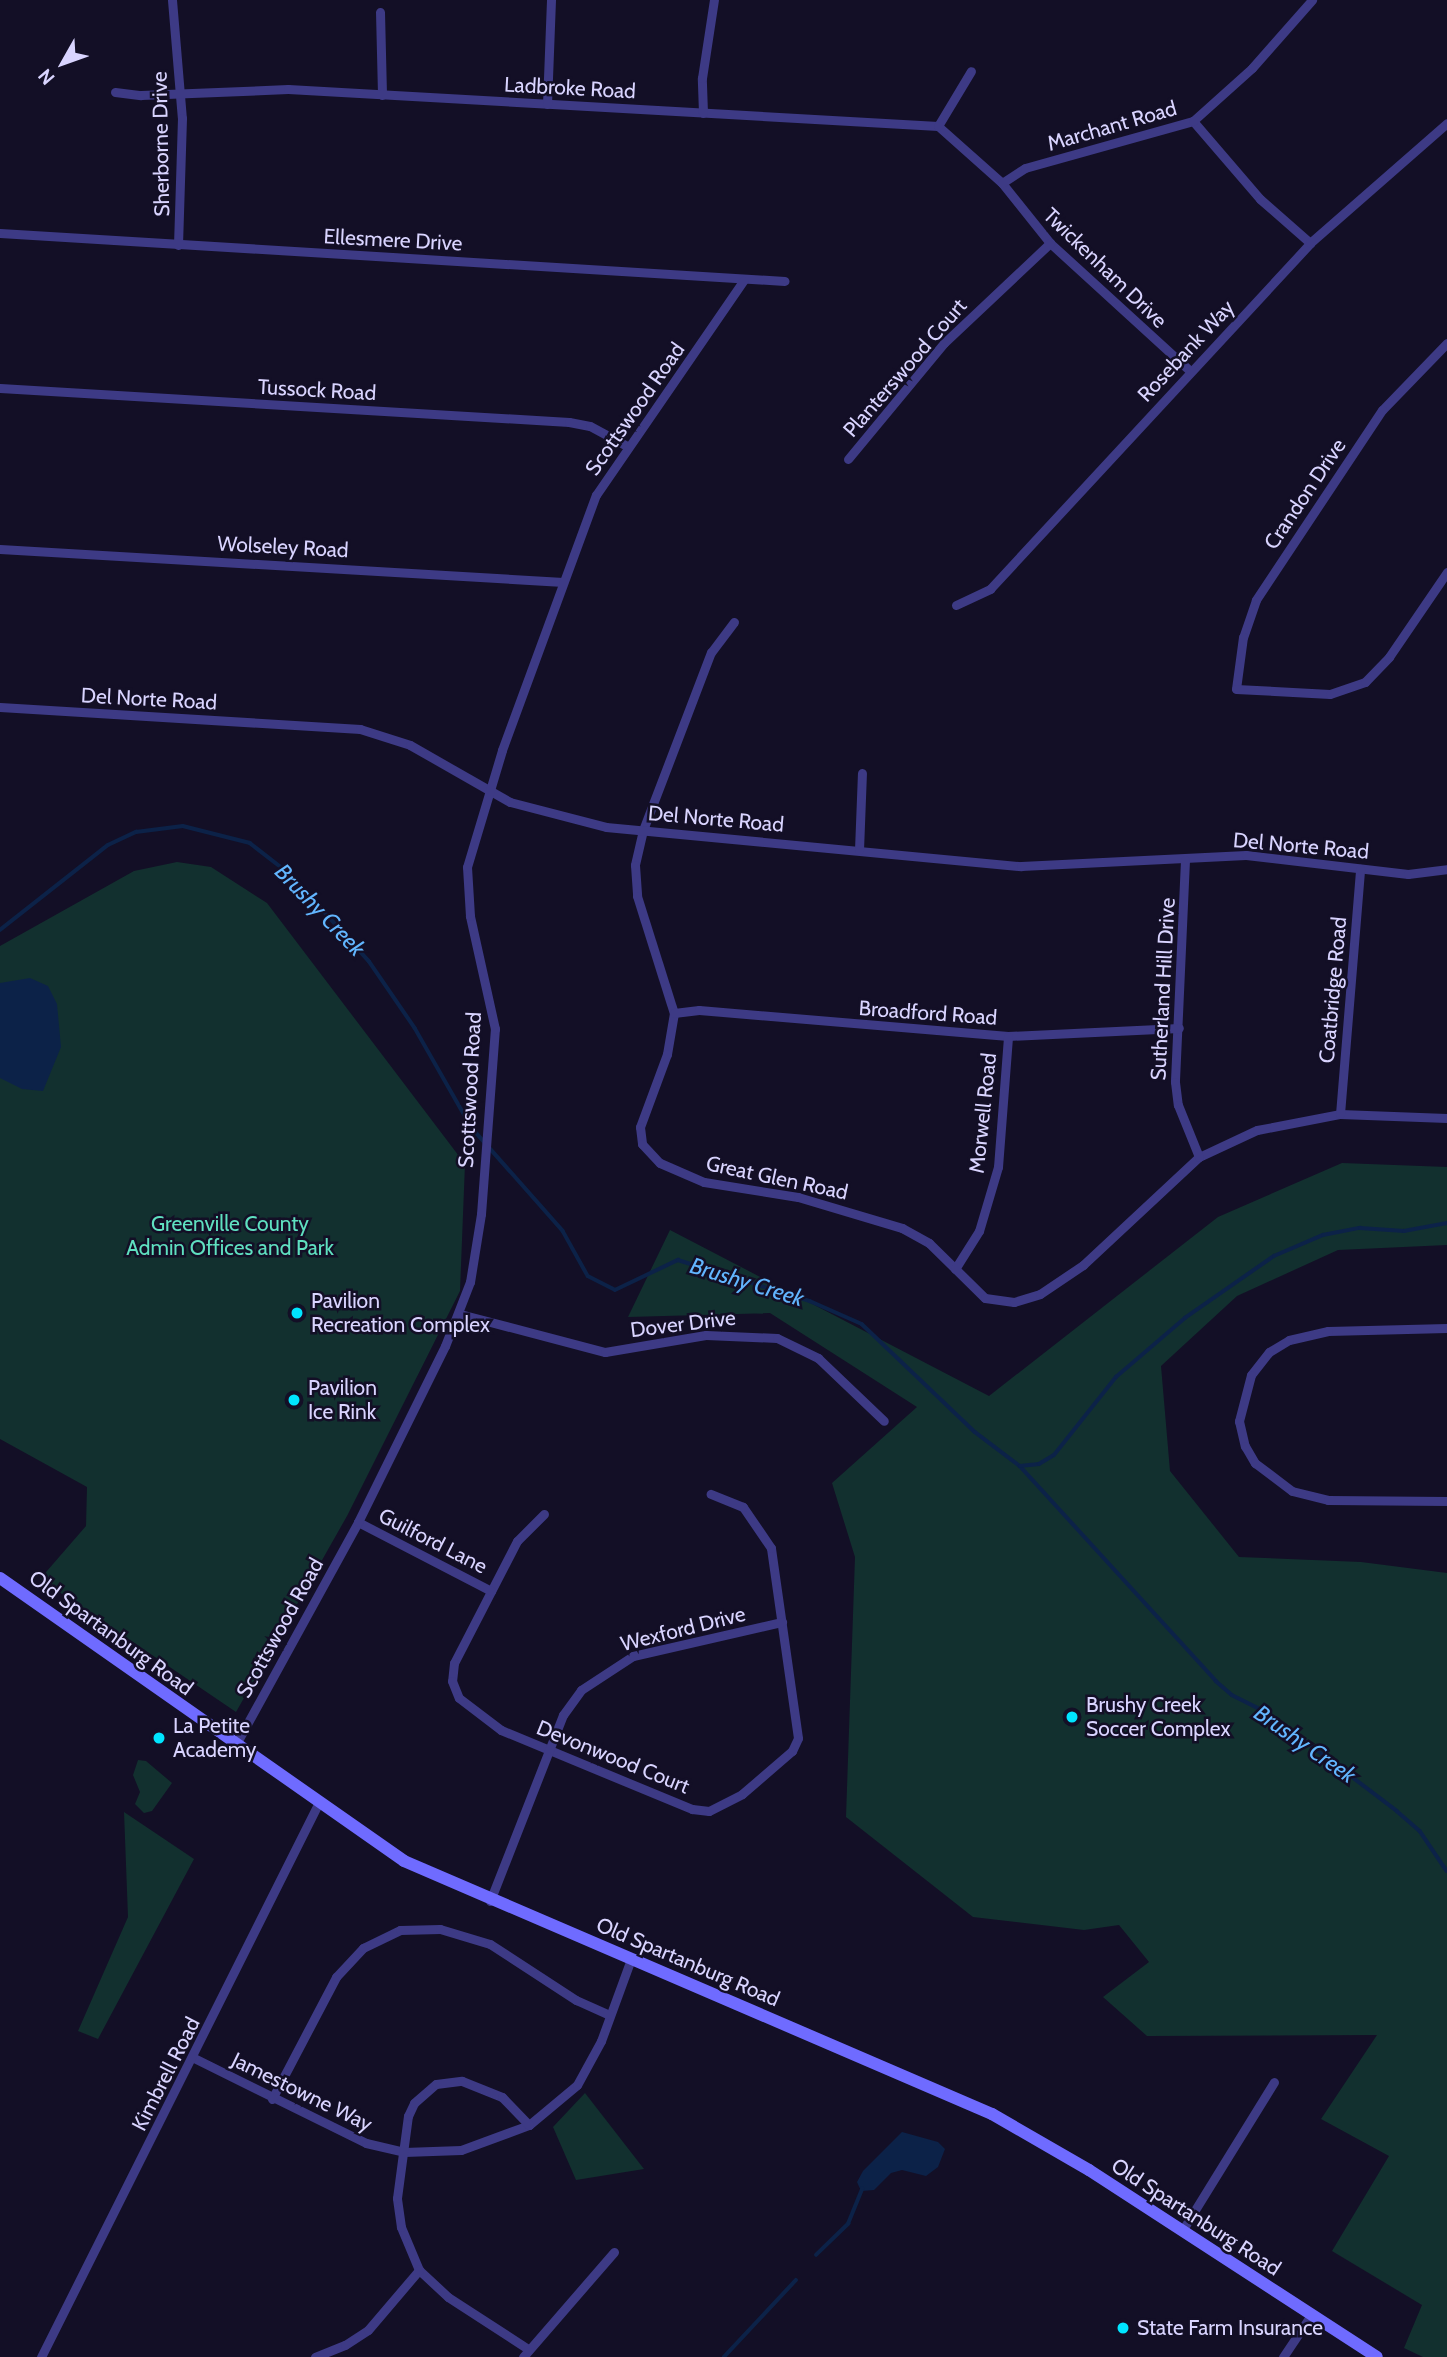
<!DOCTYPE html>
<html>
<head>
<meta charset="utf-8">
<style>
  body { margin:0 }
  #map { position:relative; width:1447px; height:2357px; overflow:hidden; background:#130f26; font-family:Cabin,sans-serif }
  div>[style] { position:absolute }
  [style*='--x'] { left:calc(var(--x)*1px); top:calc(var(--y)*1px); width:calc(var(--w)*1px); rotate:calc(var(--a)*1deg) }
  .green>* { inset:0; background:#12302f }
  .water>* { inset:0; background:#0c2248 }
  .stream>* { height:3.5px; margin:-1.75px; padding:0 1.75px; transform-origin:1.75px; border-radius:1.75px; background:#0c2248 }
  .minor>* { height:9px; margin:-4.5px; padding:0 4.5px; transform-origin:4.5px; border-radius:4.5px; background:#3d3a85 }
  .secondary>* { height:12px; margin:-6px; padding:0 6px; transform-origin:6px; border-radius:6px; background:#6f6bff }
  .dots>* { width:19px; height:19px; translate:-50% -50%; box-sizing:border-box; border:4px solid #130f26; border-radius:50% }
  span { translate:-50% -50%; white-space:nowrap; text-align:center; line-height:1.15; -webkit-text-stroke:5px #130f26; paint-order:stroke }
  .street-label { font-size:21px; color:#d9d4ff }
  .park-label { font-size:21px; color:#5fe0c0 }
  .poi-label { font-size:21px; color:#d9d4ff }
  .left { translate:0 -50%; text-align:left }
  .water-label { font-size:23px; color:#62b6ff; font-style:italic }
  .north { position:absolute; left:28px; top:28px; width:70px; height:70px; -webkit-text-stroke:5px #130f26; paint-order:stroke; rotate:230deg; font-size:19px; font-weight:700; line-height:28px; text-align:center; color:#d9d4ff }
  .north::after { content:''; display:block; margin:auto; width:24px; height:32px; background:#d9d4ff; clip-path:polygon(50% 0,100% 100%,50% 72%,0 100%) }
</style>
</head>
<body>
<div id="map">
  <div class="green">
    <div style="clip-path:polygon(177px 862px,211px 867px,267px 903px,465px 1164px,460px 1291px,347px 1516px,236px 1712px,40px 1579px,86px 1526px,87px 1487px,0 1439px,0 946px,134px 871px)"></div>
    <div style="clip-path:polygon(1342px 1163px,1447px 1167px,1447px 1245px,1338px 1250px,1237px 1296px,1161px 1366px,1170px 1471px,1239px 1557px,1361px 1562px,1447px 1573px,1447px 2357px,1423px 2357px,1404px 2348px,1422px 2305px,1332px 2251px,1389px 2156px,1321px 2119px,1377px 2035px,1147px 2036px,1103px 1997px,1149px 1962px,1119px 1925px,1084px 1930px,973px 1917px,846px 1817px,855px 1557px,832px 1483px,917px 1407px,770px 1313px,628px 1317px,670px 1230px,989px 1396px,1218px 1217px)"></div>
    <div style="clip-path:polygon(138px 1760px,146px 1761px,172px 1783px,152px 1811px,144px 1813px,135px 1804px,140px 1792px,133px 1775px)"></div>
    <div style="clip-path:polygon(124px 1812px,194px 1859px,98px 2039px,78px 2031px,128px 1917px)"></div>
    <div style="clip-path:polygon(585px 2093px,644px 2169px,576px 2180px,553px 2127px)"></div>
  </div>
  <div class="water">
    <div style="clip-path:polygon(30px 978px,48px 986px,57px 1004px,61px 1047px,43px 1091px,22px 1089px,0 1078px,0 983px)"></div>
    <div style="clip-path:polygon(902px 2132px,938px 2142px,945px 2149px,938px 2167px,926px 2176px,902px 2170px,891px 2173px,874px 2190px,861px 2191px,857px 2182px,863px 2171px)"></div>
  </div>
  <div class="stream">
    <div style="--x:0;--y:930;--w:137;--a:-38.2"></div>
    <div style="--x:108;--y:845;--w:31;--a:-25"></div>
    <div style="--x:136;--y:832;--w:47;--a:-7.3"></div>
    <div style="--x:183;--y:826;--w:69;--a:14.2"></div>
    <div style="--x:250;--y:843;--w:51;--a:37.8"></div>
    <div style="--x:290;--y:874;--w:118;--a:47.8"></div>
    <div style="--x:369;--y:961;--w:81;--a:55.5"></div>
    <div style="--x:415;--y:1028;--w:115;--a:60.3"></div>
    <div style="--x:472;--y:1128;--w:137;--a:48.5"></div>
    <div style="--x:563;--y:1231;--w:51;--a:60.9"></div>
    <div style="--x:588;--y:1276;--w:30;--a:27"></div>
    <div style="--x:615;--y:1290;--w:70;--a:-25.5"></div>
    <div style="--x:678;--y:1260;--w:138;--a:17.3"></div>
    <div style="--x:810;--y:1301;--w:57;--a:23.9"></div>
    <div style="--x:862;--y:1324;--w:156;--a:43.7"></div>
    <div style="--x:975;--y:1432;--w:56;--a:37.1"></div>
    <div style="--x:1020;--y:1466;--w:291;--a:47.6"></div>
    <div style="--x:1216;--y:1681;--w:21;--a:41"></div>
    <div style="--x:1232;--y:1695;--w:40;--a:26.6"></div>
    <div style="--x:1268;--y:1713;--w:162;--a:37.2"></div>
    <div style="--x:1397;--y:1811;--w:30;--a:41"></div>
    <div style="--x:1420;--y:1831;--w:48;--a:56"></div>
    <div style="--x:1020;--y:1466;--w:19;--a:-6"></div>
    <div style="--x:1039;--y:1464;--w:17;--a:-31"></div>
    <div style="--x:1054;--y:1455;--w:100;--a:-51.5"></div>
    <div style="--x:1116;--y:1377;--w:91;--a:-40.5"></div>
    <div style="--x:1185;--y:1318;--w:108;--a:-34.9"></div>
    <div style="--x:1274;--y:1256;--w:53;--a:-23.2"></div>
    <div style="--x:1323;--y:1235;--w:38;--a:-11"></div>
    <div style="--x:1360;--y:1228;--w:44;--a:3.9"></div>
    <div style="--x:1404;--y:1231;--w:44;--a:-10.5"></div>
    <div style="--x:816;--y:2255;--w:45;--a:-44.1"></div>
    <div style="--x:848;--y:2224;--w:38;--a:-68"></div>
    <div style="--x:724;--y:2357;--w:105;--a:-46.9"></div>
  </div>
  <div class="minor">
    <div style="--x:172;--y:0;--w:118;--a:85.2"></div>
    <div style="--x:182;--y:118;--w:127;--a:91.8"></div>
    <div style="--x:380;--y:12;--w:83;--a:88.6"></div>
    <div style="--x:115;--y:92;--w:26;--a:7"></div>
    <div style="--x:141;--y:95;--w:147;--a:-2.3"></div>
    <div style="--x:288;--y:89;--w:651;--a:3.26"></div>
    <div style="--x:938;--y:126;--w:86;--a:41.7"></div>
    <div style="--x:1002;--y:183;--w:77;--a:51.3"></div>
    <div style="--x:1050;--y:243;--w:190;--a:42.4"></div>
    <div style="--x:547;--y:104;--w:104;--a:-87.8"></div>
    <div style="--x:703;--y:113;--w:35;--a:-92"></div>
    <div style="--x:702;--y:78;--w:79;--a:-81.3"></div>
    <div style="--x:1193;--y:121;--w:103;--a:49.3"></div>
    <div style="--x:1260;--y:199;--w:67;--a:41.3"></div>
    <div style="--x:938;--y:126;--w:64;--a:-59"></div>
    <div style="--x:1002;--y:183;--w:27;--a:-33"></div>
    <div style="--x:1025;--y:168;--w:174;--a:-15.6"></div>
    <div style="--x:1193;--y:121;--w:79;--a:-41.9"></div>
    <div style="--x:1252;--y:68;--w:91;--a:-48.6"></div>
    <div style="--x:0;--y:233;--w:786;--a:3.5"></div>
    <div style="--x:1447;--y:343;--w:93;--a:134.1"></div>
    <div style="--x:1382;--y:410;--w:228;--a:123.6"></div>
    <div style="--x:1256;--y:600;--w:39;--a:109"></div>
    <div style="--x:1243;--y:637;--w:52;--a:97.7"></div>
    <div style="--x:1236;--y:689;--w:94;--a:3"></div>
    <div style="--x:1330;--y:694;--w:37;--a:-19"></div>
    <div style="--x:1365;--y:682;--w:35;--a:-46"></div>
    <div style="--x:1389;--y:657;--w:103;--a:-55.7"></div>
    <div style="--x:0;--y:388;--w:570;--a:3.42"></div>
    <div style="--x:569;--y:422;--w:21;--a:11"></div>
    <div style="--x:590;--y:426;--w:42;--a:28.4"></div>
    <div style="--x:848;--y:459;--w:151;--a:-50.4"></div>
    <div style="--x:944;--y:343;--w:146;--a:-43.3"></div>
    <div style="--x:0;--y:549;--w:564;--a:3.35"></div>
    <div style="--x:956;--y:605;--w:38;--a:-25"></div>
    <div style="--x:990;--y:589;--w:471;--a:-47.2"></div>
    <div style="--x:1310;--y:243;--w:182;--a:-41.2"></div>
    <div style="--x:734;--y:622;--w:38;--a:127"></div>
    <div style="--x:711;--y:652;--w:191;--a:110.9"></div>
    <div style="--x:643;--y:830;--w:36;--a:103"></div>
    <div style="--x:635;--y:865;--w:31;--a:86"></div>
    <div style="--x:637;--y:896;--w:123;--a:72.5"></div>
    <div style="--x:674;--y:1013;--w:42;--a:99.7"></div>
    <div style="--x:667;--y:1054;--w:78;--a:110.3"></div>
    <div style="--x:640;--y:1127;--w:17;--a:83"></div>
    <div style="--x:642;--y:1144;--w:26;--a:47"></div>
    <div style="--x:660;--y:1163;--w:48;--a:23.4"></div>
    <div style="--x:704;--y:1182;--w:95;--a:9.1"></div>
    <div style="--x:798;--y:1197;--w:109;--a:16.6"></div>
    <div style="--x:902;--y:1228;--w:31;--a:29"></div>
    <div style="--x:929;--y:1243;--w:78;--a:44.5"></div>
    <div style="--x:985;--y:1298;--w:29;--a:8"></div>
    <div style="--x:1014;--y:1302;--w:27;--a:-17"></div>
    <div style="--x:1040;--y:1294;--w:52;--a:-34"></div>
    <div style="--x:1083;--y:1265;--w:158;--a:-43"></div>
    <div style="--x:1199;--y:1157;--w:64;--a:-25"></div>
    <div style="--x:1257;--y:1130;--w:85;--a:-10.9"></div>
    <div style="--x:1340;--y:1114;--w:107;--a:2.1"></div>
    <div style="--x:0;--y:707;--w:361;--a:3.5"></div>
    <div style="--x:360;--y:729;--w:52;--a:17.7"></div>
    <div style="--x:410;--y:745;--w:115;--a:29.7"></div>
    <div style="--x:510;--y:802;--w:99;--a:14.6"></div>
    <div style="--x:606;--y:827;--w:417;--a:5.4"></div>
    <div style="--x:1021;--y:866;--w:225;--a:-2.8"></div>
    <div style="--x:1246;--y:855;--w:163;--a:6.7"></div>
    <div style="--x:1408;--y:874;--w:39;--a:-7"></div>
    <div style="--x:859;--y:850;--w:77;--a:-87.8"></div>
    <div style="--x:1185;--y:860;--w:222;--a:92.6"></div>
    <div style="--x:1175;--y:1082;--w:23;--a:83"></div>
    <div style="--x:1178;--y:1105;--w:56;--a:68"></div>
    <div style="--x:674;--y:1013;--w:25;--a:-7"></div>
    <div style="--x:699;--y:1010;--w:310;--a:4.8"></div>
    <div style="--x:1008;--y:1036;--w:171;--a:-2.7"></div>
    <div style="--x:1340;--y:1114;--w:246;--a:-85.3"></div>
    <div style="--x:955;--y:1269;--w:45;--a:-57.7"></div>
    <div style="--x:979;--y:1231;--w:67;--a:-73.5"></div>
    <div style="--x:998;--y:1167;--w:131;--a:-85.6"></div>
    <div style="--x:460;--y:1314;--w:150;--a:14.7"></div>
    <div style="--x:605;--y:1352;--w:102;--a:-9.6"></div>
    <div style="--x:706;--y:1335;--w:71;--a:2.4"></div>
    <div style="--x:777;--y:1338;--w:46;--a:26"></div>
    <div style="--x:818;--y:1358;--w:91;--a:43.7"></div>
    <div style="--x:1447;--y:1328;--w:119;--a:178.6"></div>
    <div style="--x:1328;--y:1331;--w:40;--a:167"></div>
    <div style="--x:1289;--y:1340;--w:23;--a:149"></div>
    <div style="--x:1269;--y:1352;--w:29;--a:128"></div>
    <div style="--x:1251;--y:1375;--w:48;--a:104.6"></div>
    <div style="--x:1239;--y:1421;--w:26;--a:77"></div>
    <div style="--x:1245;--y:1446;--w:20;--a:60"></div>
    <div style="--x:1255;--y:1463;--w:46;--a:37.1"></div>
    <div style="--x:1292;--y:1491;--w:37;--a:14"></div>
    <div style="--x:1328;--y:1500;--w:119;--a:0.5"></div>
    <div style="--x:544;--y:1514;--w:38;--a:135"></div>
    <div style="--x:517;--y:1541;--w:137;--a:117.3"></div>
    <div style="--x:454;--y:1663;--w:18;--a:96"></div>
    <div style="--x:452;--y:1681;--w:18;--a:68"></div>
    <div style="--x:459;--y:1698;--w:53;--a:37.3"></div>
    <div style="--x:501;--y:1730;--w:207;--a:22.5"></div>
    <div style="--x:692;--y:1809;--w:17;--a:7"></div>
    <div style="--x:709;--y:1811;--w:37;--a:-27"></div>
    <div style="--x:742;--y:1794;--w:66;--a:-40.7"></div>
    <div style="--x:792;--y:1751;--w:14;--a:-65"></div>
    <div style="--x:798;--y:1738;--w:192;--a:-98.1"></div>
    <div style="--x:771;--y:1548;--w:50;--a:-124.3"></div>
    <div style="--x:743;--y:1507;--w:35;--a:-158"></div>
    <div style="--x:358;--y:1522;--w:150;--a:27.4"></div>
    <div style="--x:235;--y:1746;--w:256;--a:-61.2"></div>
    <div style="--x:358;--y:1522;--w:196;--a:-63.7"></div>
    <div style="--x:445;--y:1346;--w:69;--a:-68.7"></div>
    <div style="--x:470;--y:1282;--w:69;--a:-80.8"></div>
    <div style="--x:481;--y:1214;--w:186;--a:-85.7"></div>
    <div style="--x:495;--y:1029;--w:116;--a:-102.5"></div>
    <div style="--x:470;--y:916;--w:49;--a:-93.5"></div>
    <div style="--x:467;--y:867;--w:122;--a:-73.3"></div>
    <div style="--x:502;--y:750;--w:272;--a:-69.8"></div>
    <div style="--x:596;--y:495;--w:260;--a:-55.5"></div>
    <div style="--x:490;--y:1901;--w:200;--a:-68.6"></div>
    <div style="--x:563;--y:1715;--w:31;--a:-54"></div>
    <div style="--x:581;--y:1690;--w:62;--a:-33.2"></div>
    <div style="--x:633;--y:1656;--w:153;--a:-12.9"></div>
    <div style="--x:194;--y:2058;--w:192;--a:26.3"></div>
    <div style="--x:366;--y:2143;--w:39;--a:13"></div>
    <div style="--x:404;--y:2152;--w:57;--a:-2"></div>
    <div style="--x:461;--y:2150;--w:72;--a:-20.2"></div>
    <div style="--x:529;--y:2125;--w:62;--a:-39.8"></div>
    <div style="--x:577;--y:2085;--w:50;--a:-61.4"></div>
    <div style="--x:601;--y:2041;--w:87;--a:-69.9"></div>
    <div style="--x:272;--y:2099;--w:138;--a:-62.3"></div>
    <div style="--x:336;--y:1977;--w:40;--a:-47"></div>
    <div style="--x:363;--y:1948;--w:41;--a:-25.9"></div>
    <div style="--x:400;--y:1930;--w:40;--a:-1.4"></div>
    <div style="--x:440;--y:1929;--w:52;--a:16.7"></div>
    <div style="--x:490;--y:1944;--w:103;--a:33.1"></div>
    <div style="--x:576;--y:2000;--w:37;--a:24"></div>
    <div style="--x:1182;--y:2231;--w:175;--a:-58.3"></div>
    <div style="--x:528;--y:2349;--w:95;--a:-147"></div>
    <div style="--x:448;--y:2297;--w:40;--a:-137"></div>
    <div style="--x:419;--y:2270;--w:47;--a:-112.7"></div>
    <div style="--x:401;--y:2227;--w:29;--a:-98"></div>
    <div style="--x:397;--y:2198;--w:83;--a:-82.4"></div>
    <div style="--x:408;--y:2116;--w:14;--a:-65"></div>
    <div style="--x:414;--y:2103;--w:29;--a:-41"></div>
    <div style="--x:436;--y:2084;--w:26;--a:-7"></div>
    <div style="--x:462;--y:2081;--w:43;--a:21.8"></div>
    <div style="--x:502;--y:2097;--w:39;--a:46"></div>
    <div style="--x:41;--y:2357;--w:618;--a:-63.39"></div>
    <div style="--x:315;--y:2357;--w:32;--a:-22"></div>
    <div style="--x:345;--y:2345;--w:27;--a:-33"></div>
    <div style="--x:368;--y:2330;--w:79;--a:-49.6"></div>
    <div style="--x:523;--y:2357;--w:139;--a:-49.1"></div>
    <div style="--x:1283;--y:2357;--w:50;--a:-56.3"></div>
  </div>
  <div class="secondary">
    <div style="--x:0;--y:1578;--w:493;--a:35"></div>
    <div style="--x:404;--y:1861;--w:640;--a:23.28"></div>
    <div style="--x:992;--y:2114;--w:112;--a:30"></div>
    <div style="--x:1089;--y:2170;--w:343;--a:33"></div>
  </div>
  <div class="dots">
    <div style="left:297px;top:1313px;background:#00e5ff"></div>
    <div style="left:294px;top:1400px;background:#00e5ff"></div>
    <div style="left:1072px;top:1717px;background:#00e5ff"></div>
    <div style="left:159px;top:1738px;background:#00e5ff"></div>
    <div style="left:1123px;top:2328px;background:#00e5ff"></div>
  </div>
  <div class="street-label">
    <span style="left:570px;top:88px;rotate:3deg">Ladbroke Road</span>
    <span style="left:1112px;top:126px;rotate:-16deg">Marchant Road</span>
    <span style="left:161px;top:144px;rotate:-91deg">Sherborne Drive</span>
    <span style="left:393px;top:240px;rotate:3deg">Ellesmere Drive</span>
    <span style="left:1105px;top:268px;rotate:44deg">Twickenham Drive</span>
    <span style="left:1186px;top:351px;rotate:-47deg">Rosebank Way</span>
    <span style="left:905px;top:368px;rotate:-49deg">Planterswood Court</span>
    <span style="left:317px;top:390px;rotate:3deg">Tussock Road</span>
    <span style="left:635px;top:409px;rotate:-55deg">Scottswood Road</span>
    <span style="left:1305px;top:494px;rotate:-56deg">Crandon Drive</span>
    <span style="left:283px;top:547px;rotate:3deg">Wolseley Road</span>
    <span style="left:149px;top:699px;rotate:3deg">Del Norte Road</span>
    <span style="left:716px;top:819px;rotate:5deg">Del Norte Road</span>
    <span style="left:1301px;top:846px;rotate:5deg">Del Norte Road</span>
    <span style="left:1163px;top:989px;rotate:-87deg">Sutherland Hill Drive</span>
    <span style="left:1333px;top:990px;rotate:-85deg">Coatbridge Road</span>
    <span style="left:928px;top:1013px;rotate:4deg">Broadford Road</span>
    <span style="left:470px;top:1090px;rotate:-87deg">Scottswood Road</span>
    <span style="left:983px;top:1113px;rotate:-84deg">Morwell Road</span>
    <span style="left:777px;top:1178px;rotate:12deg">Great Glen Road</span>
    <span style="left:683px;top:1324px;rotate:-7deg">Dover Drive</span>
    <span style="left:433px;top:1541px;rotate:27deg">Guilford Lane</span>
    <span style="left:280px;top:1628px;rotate:-61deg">Scottswood Road</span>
    <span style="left:683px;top:1629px;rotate:-14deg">Wexford Drive</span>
    <span style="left:111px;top:1633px;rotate:36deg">Old Spartanburg Road</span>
    <span style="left:613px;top:1757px;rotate:22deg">Devonwood Court</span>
    <span style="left:688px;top:1962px;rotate:23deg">Old Spartanburg Road</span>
    <span style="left:166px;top:2074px;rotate:-63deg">Kimbrell Road</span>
    <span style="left:302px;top:2092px;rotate:26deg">Jamestowne Way</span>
    <span style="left:1196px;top:2217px;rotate:33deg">Old Spartanburg Road</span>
  </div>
  <div class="park-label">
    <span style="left:230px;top:1236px">Greenville County<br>Admin Offices and Park</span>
  </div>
  <div class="poi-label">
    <span class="left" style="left:311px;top:1313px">Pavilion<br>Recreation Complex</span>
    <span class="left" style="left:308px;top:1400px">Pavilion<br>Ice Rink</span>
    <span class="left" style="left:1086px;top:1717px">Brushy Creek<br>Soccer Complex</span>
    <span class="left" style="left:173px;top:1738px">La Petite<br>Academy</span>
    <span class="left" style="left:1137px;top:2328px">State Farm Insurance</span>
  </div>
  <div class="water-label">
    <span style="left:320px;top:910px;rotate:46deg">Brushy Creek</span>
    <span style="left:747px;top:1282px;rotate:17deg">Brushy Creek</span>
    <span style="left:1305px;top:1744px;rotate:35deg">Brushy Creek</span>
  </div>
  <div class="north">N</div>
</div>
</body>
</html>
